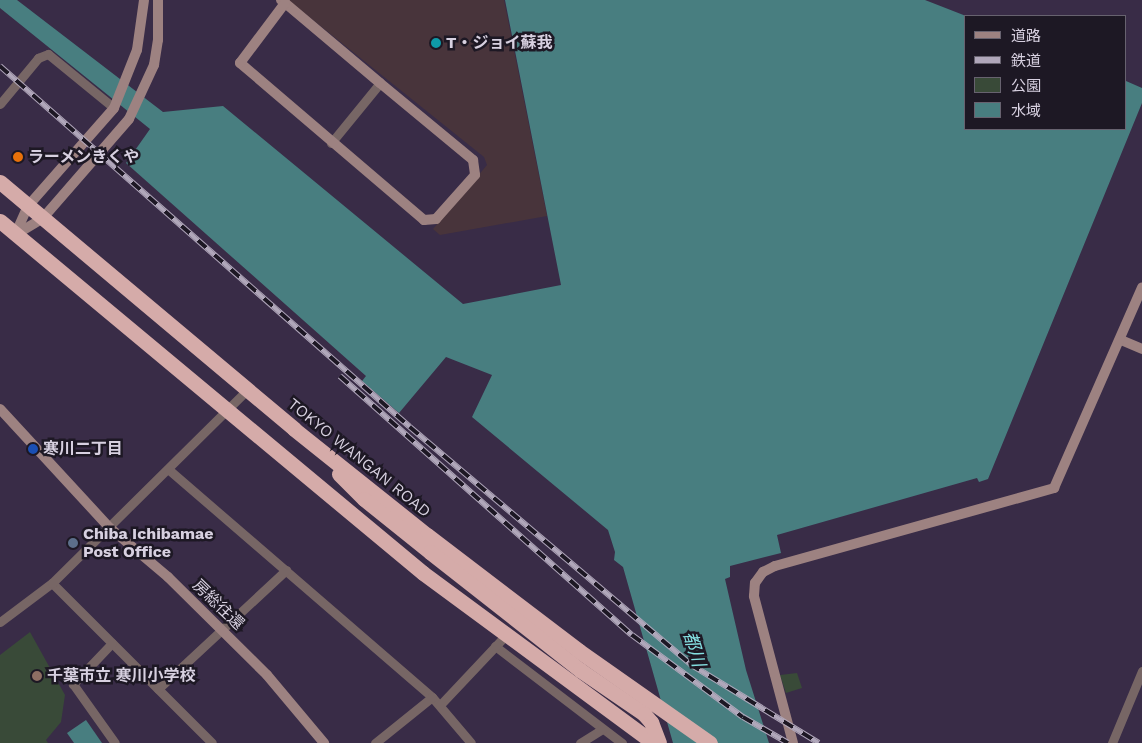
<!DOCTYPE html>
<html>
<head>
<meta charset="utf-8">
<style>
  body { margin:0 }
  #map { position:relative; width:1142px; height:743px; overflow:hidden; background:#392c47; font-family:"Work Sans","Noto Sans JP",sans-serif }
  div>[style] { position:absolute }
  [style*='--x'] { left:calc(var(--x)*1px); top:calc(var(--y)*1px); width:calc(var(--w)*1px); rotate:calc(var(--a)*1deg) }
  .commercial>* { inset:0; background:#48343b }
  .green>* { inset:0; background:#394a38 }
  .water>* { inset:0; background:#487e80 }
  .street>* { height:9px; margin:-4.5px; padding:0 4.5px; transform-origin:4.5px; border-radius:4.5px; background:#776665 }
  .secondary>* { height:10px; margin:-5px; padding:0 5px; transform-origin:5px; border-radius:5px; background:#9d8281 }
  .highway>* { height:15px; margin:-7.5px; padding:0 7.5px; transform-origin:7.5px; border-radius:7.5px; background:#d5aba9 }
  .rail>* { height:5.5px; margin-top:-2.75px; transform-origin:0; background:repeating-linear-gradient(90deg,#1d1824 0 11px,#b0a7ba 0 22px); box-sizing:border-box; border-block:1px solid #b0a7ba }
  .dots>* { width:14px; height:14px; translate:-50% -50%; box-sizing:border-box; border:2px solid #1d1824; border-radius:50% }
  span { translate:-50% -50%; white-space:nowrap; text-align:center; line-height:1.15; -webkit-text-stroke:5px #1d1824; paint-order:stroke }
  .poi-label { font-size:16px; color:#d7d0e0; font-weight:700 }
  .left { translate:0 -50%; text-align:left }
  .street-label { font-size:16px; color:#d7d0e0 }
  .water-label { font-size:18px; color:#84dfe1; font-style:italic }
  .legend { position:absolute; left:964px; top:15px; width:162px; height:115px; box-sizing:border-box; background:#1d1824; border:1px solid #67626f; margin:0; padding:6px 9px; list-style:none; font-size:15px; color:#d7d0e0 }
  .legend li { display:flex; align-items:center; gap:10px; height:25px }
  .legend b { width:25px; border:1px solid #67626f }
</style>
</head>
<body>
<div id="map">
  <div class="commercial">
    <div style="clip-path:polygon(288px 0,504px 0,547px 216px,440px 235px,433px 229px,487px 165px,484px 157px)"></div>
  </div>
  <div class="green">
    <div style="clip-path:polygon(30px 632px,65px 695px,61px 722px,46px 740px,48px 743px,0 743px,0 655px)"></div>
    <div style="clip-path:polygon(797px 673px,802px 688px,786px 693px,780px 675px)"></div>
  </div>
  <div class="water">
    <div style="clip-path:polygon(0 0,17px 0,163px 112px,223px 106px,463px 304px,561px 285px,505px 0,925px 0,966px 16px,966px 129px,1126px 129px,1126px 81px,1142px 88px,1142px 103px,988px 479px,979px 482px,977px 478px,777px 535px,781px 553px,730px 566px,730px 577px,725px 579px,746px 670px,769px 743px,673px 743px,623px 567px,614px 560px,615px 552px,608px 530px,472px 417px,492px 375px,446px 357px,399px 413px,362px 381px,366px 376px,126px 163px,150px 129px,0 8px)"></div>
    <div style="clip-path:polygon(86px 720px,102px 743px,74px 743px,67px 733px)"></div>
  </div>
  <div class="street">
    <div style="--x:0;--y:104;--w:60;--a:-50.4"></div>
    <div style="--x:38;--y:58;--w:11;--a:-22"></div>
    <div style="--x:48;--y:54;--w:85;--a:39.3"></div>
    <div style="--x:331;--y:143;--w:77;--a:-50.8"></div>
    <div style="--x:168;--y:469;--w:349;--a:40.8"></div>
    <div style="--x:432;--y:697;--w:60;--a:49.7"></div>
    <div style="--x:52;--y:583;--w:226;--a:45"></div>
    <div style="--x:0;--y:622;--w:65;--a:-36.9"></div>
    <div style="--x:52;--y:583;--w:276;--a:-44.7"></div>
    <div style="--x:112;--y:643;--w:57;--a:133.6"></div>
    <div style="--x:73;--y:684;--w:72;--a:54.6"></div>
    <div style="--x:495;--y:646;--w:160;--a:37.4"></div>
    <div style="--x:158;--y:689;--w:175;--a:-42.9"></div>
    <div style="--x:440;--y:705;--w:95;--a:-46.7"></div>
    <div style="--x:375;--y:743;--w:73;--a:-38.9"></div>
    <div style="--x:580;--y:743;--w:26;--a:-32"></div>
    <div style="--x:1112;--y:743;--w:78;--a:-67.4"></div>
  </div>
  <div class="secondary">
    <div style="--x:281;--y:0;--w:5;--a:37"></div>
    <div style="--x:285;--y:3;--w:124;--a:40.1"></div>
    <div style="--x:380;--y:83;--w:121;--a:39.6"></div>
    <div style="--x:473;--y:160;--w:15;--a:82"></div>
    <div style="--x:475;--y:175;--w:59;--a:131.6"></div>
    <div style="--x:436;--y:219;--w:12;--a:175"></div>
    <div style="--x:424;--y:220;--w:242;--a:-139.5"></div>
    <div style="--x:240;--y:63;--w:75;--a:-53.1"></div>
    <div style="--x:15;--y:235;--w:33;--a:-31"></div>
    <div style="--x:43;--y:218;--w:131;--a:-49"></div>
    <div style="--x:129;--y:119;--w:60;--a:-65.2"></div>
    <div style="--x:154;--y:65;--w:25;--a:-81"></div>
    <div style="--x:158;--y:40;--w:40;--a:-90"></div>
    <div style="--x:15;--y:235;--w:32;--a:-66"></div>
    <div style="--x:28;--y:206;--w:130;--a:-48.7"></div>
    <div style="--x:114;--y:108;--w:62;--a:-68.4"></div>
    <div style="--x:137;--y:50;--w:50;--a:-82"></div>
    <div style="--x:1121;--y:340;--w:23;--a:23"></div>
    <div style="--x:0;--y:409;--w:162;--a:47.3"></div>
    <div style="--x:110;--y:528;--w:76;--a:40.2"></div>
    <div style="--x:168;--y:577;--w:139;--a:44.7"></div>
    <div style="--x:267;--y:675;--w:89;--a:50"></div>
    <div style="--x:793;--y:743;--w:152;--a:-104.9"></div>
    <div style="--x:754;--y:596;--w:13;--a:-86"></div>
    <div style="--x:755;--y:583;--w:14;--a:-54"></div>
    <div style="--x:763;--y:572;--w:13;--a:-27"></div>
    <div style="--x:775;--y:566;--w:290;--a:-15.6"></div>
    <div style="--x:1054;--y:488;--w:219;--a:-66.3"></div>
  </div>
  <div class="highway">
    <div style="--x:0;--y:182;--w:384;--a:40"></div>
    <div style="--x:294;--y:429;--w:170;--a:38.6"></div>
    <div style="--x:427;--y:535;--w:191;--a:37.3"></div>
    <div style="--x:579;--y:651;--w:160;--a:35.1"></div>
    <div style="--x:0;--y:221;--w:550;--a:39.77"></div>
    <div style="--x:423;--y:573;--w:287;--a:36.4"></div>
    <div style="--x:339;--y:474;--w:35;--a:45"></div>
    <div style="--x:364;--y:499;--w:85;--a:38.8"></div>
    <div style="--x:430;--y:552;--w:191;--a:38.2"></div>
    <div style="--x:580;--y:670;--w:78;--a:34.5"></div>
    <div style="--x:644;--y:714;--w:11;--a:49"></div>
    <div style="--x:651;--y:722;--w:22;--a:69"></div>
  </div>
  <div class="rail">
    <div style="--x:0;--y:66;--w:546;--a:41.36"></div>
    <div style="--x:410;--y:427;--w:367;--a:40.2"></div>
    <div style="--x:690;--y:664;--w:151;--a:31.5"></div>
    <div style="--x:340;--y:376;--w:390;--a:41.6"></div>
    <div style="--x:632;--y:635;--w:138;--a:36.5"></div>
    <div style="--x:743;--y:717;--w:52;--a:30"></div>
  </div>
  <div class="dots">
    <div style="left:436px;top:43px;background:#0f9aa8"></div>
    <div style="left:18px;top:157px;background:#e8710a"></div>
    <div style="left:33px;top:449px;background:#1a4fb4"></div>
    <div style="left:73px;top:543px;background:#5c6f8a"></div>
    <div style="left:37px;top:676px;background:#8d6e63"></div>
  </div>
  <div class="poi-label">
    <span class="left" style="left:446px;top:43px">T・ジョイ蘇我</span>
    <span class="left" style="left:28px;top:157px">ラーメンきくや</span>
    <span class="left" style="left:43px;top:449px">寒川二丁目</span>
    <span class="left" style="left:83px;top:543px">Chiba Ichibamae<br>Post Office</span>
    <span class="left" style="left:47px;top:676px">千葉市立 寒川小学校</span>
  </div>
  <div class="street-label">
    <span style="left:359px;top:458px;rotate:39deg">TOKYO WANGAN ROAD</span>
    <span style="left:218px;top:605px;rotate:44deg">房総往還</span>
  </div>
  <div class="water-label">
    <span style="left:694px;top:649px;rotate:73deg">都川</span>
  </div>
  <ul class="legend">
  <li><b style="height:6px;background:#9d8281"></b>道路</li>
  <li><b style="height:6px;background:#b0a7ba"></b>鉄道</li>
  <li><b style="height:14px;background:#394a38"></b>公園</li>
  <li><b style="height:14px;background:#487e80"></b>水域</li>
  </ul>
</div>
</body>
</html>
